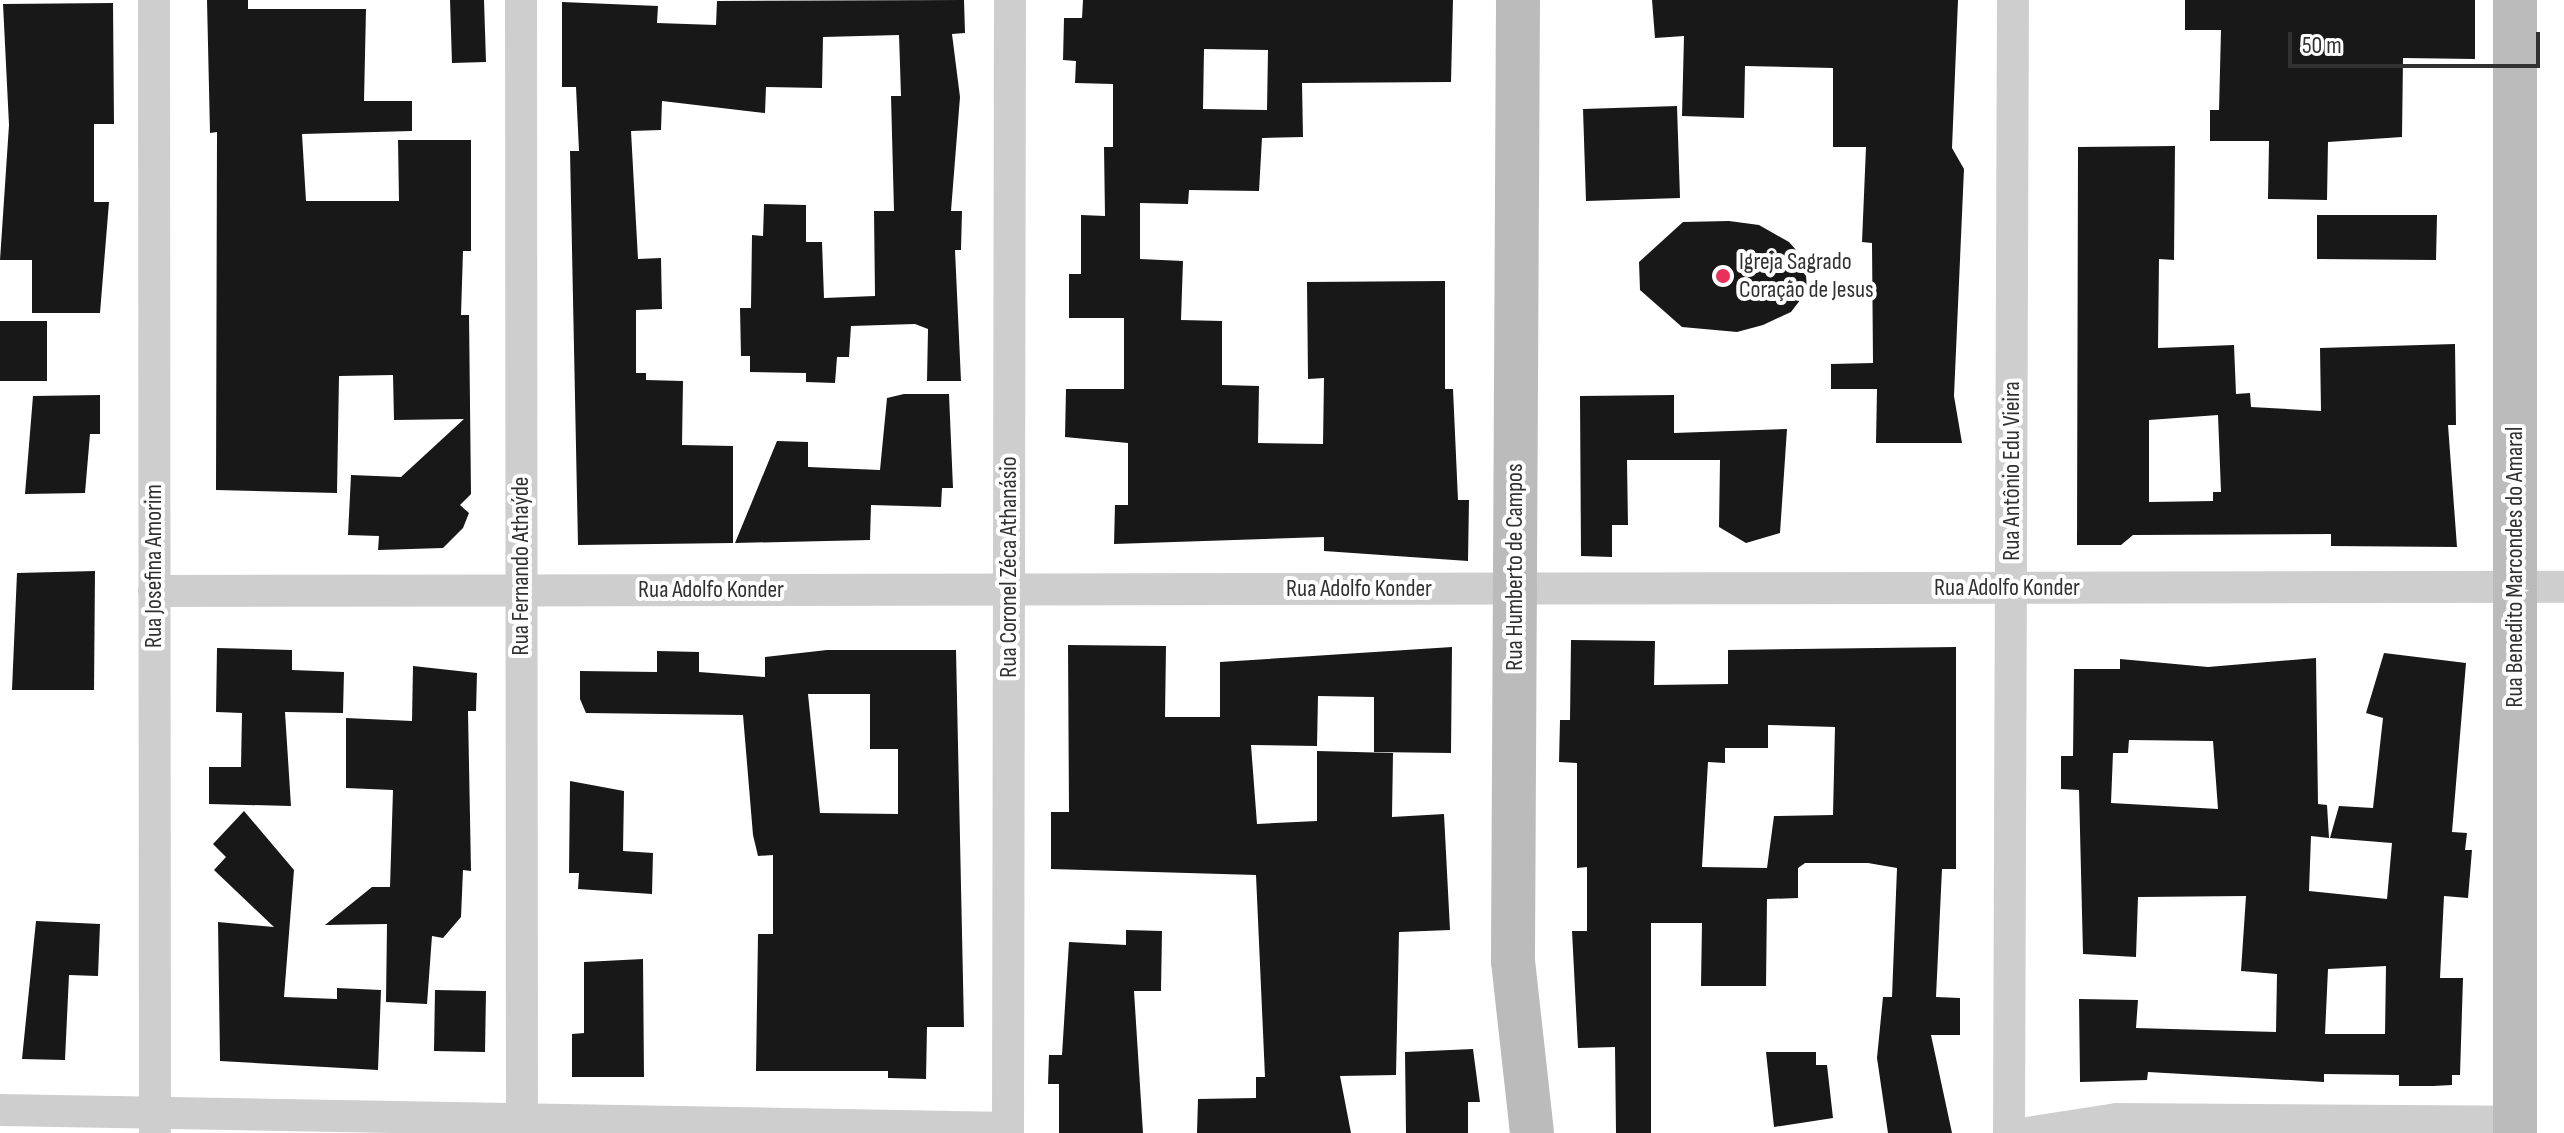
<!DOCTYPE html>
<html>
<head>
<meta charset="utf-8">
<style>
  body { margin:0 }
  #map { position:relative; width:2564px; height:1133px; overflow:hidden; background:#fff; font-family:"Sofia Sans Condensed",sans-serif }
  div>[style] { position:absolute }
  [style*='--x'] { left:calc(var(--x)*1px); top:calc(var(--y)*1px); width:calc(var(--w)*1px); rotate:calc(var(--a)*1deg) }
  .building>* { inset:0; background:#181818 }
  .street>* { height:32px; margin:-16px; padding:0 16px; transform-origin:16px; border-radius:16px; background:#cecece }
  .secondary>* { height:44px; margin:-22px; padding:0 22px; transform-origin:22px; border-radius:22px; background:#bbb }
  .dots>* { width:22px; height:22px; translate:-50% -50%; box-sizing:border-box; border:4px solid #fff; border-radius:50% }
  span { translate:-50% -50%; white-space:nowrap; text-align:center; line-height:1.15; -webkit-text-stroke:8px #fff; paint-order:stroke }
  .poi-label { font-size:24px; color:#313131 }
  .left { translate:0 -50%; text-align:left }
  .street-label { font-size:24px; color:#313131 }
  .scale { position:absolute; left:2288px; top:32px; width:252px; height:36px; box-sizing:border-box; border:4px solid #313131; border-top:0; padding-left:10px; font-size:24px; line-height:28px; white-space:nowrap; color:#313131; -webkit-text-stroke:6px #fff; paint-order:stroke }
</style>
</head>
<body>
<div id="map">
  <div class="building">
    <div style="clip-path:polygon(207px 0,248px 0,248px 9px,366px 9px,364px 101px,412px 101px,412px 131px,302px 134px,306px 201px,399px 201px,398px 140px,471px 140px,471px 251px,463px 251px,461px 315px,469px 315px,471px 494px,460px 505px,469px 513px,463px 528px,443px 548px,378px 550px,379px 536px,348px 535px,351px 475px,401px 477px,464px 419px,394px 420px,393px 375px,339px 376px,337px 493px,216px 490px,217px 132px,210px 133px)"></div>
    <div style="clip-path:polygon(450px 0,484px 0,486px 62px,452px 63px)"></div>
    <div style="clip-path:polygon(964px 0,965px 33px,952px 34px,960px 97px,951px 211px,962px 211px,961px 250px,955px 250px,961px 381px,927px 381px,928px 329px,915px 324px,851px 326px,849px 357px,837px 357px,835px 383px,806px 382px,806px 373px,750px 372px,750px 356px,741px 356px,740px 308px,751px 308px,752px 235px,763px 236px,764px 204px,806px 205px,806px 242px,822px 242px,824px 298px,875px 296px,874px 211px,894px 211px,891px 96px,901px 96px,899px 35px,823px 37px,822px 88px,766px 87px,765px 113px,662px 101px,661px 130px,631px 131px,638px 259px,661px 258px,662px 309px,636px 310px,636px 373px,646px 373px,646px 380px,683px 381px,682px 445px,733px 446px,733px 543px,578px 545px,570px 151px,579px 151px,576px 87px,562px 87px,562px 2px,658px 6px,657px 23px,716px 25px,717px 1px)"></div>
    <div style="clip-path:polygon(evenodd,1083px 0,1453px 0,1451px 82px,1302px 83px,1303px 137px,1262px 138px,1259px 191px,1189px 190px,1188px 204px,1140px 203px,1140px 259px,1183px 261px,1181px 320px,1222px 321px,1222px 385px,1259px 386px,1258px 443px,1323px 444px,1324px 378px,1308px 379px,1307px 282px,1445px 281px,1445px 389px,1453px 389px,1458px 500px,1469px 500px,1468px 561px,1324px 551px,1324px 537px,1114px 544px,1115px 505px,1128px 505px,1128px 443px,1065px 437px,1066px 389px,1124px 389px,1124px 318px,1069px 318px,1069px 274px,1081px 274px,1081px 215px,1105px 216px,1104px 147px,1113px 147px,1113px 84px,1075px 83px,1076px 61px,1063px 60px,1064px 18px,1082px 18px,1083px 0,1204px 49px,1268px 50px,1267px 110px,1203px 109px,1204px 49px)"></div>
    <div style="clip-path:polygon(1652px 0,1958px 0,1952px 148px,1964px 169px,1954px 396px,1962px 443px,1876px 443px,1877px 389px,1831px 389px,1831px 364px,1873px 363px,1872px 243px,1862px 242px,1866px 147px,1833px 147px,1833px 68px,1745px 66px,1744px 118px,1682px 116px,1684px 36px,1655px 38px)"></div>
    <div style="clip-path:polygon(2185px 0,2475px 0,2475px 59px,2403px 58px,2402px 137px,2328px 142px,2327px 200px,2268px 199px,2269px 141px,2210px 141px,2210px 110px,2219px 110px,2221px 30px,2185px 30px)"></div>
    <div style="clip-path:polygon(113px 3px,114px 124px,94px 124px,94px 202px,109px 202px,100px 313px,32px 313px,32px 260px,0 260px,9px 125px,3px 4px)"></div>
    <div style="clip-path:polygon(1677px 106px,1680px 198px,1586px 201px,1583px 109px)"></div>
    <div style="clip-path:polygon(evenodd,2175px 146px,2174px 260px,2159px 259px,2158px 348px,2234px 345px,2236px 394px,2250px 393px,2251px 407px,2321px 411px,2320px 348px,2455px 344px,2456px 425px,2448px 425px,2457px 547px,2331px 546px,2331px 534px,2133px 535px,2121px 545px,2077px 545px,2078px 147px,2175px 146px,2218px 415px,2221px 492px,2213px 492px,2213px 501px,2149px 502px,2149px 420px,2218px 415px)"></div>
    <div style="clip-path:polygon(2317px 215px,2437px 215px,2436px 260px,2317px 259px)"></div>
    <div style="clip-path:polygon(1729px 221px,1759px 225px,1789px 242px,1805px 260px,1807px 291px,1791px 312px,1763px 325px,1737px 332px,1682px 327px,1640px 290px,1639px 262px,1683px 222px)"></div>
    <div style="clip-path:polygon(0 321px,47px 321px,47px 381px,0 381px)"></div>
    <div style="clip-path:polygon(904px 394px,949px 394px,953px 488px,942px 488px,941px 507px,871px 505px,870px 540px,735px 543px,777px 441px,808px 442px,808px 467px,880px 470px,887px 398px)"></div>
    <div style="clip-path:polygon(100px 395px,100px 434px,90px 434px,85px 493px,25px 494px,33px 396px)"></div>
    <div style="clip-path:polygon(1674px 395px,1674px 433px,1787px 429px,1780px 533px,1746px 543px,1719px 527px,1720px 460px,1627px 460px,1628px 525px,1612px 525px,1612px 557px,1581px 556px,1580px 396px)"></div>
    <div style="clip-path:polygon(95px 571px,94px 690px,12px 690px,17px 573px)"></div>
    <div style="clip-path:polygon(evenodd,1571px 640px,1655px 641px,1654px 685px,1728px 684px,1728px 650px,1956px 647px,1956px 869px,1942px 869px,1936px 997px,1960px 998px,1960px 1035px,1931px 1035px,1952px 1133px,1888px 1133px,1877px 1058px,1883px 997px,1892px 997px,1897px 868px,1868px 863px,1805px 863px,1798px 868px,1798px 898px,1767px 899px,1766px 986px,1701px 986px,1702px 923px,1651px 923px,1651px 1133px,1616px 1133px,1615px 1047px,1578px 1048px,1572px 931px,1587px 931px,1587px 867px,1577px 868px,1577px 763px,1559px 762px,1560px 720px,1570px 720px,1571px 640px,1768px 725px,1835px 727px,1833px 815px,1774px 816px,1767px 868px,1702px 867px,1708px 762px,1725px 763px,1725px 748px,1768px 748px,1768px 725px)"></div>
    <div style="clip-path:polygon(1068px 645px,1166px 646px,1165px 717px,1220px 717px,1220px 662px,1452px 647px,1451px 753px,1374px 752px,1374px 697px,1318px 696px,1317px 746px,1251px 745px,1257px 824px,1317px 821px,1317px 751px,1393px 753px,1392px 817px,1444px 814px,1450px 930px,1399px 932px,1396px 1075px,1340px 1076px,1351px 1133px,1197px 1133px,1198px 1099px,1256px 1098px,1256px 1077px,1265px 1077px,1256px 875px,1051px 869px,1051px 812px,1069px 812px)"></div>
    <div style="clip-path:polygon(217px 648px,292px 650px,292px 670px,344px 672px,343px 713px,285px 712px,291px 806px,209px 804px,209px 767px,241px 767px,242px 713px,216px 712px)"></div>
    <div style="clip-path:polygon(evenodd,827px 650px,956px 650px,964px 1027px,927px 1027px,926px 1079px,888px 1078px,888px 1071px,756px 1071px,758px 934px,773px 934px,773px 855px,758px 856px,753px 835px,743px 715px,586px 713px,580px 699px,580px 671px,657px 672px,657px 651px,699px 652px,699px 672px,765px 677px,765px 657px,827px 650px,808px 694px,870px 694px,870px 749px,898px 749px,898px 814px,820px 813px,808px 694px)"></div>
    <div style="clip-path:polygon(evenodd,2384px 653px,2466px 663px,2452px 832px,2467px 833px,2465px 850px,2472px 850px,2468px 898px,2444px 896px,2440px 978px,2463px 978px,2460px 1075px,2452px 1075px,2452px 1085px,2433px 1086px,2399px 1086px,2399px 1075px,2324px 1074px,2324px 1082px,2148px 1072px,2147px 1080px,2080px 1082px,2079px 999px,2138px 1000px,2136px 1028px,2276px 1032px,2277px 974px,2241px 971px,2246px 896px,2138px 897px,2136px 957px,2083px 954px,2079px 790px,2061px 789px,2061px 756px,2073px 756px,2074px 669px,2120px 669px,2120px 659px,2208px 667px,2316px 658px,2318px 804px,2327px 805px,2329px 838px,2311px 836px,2309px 891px,2387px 899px,2392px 843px,2330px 838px,2339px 806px,2373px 808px,2383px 718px,2366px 713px,2384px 653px,2129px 740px,2213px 741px,2218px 809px,2111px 803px,2113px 753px,2128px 753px,2129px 740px,2384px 653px,2386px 966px,2385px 1034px,2325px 1034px,2328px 969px,2386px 966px)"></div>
    <div style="clip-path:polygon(413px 666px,477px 673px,476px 711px,468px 711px,471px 871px,463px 870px,461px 917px,443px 938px,432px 936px,427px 1004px,386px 1002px,387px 924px,325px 925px,372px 887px,390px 887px,393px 790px,346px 788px,346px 718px,412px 721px)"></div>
    <div style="clip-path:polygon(570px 781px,624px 791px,623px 851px,653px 853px,652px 894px,578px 889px,579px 873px,569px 873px)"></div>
    <div style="clip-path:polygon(244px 811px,294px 870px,284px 997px,337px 999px,337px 988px,381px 990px,378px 1070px,220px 1061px,218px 922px,274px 927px,214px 870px,226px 857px,213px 844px)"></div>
    <div style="clip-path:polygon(36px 921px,100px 924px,98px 976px,69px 975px,65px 1060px,22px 1059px)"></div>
    <div style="clip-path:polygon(1126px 930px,1162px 931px,1161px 991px,1134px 991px,1143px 1133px,1059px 1133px,1059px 1084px,1048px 1084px,1049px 1055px,1062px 1055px,1069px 942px,1126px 945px)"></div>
    <div style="clip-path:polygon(643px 959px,644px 1077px,572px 1077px,572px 1034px,584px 1033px,584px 962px)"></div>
    <div style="clip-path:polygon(435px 990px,486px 991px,485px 1052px,434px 1051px)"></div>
    <div style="clip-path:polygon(1473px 1049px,1480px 1102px,1468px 1102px,1468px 1133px,1406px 1133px,1405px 1052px)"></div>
    <div style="clip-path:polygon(1766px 1052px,1816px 1052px,1816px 1065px,1827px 1065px,1833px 1118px,1774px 1127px)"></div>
  </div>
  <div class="street">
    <div style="--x:154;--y:0;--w:1133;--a:89.95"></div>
    <div style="--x:521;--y:0;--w:1133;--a:89.95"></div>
    <div style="--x:154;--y:591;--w:2410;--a:-0.1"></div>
    <div style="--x:0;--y:1110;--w:1008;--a:1.02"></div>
    <div style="--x:1008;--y:1133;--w:1133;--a:-89.9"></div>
    <div style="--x:2009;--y:1133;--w:1133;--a:-89.8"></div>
    <div style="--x:2027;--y:1133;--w:91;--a:-8.8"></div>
    <div style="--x:2117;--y:1119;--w:398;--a:0.4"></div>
  </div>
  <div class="secondary">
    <div style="--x:1518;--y:0;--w:961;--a:90.3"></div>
    <div style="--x:1513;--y:961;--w:173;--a:83.7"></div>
    <div style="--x:2515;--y:1133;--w:1133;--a:-90"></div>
  </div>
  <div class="dots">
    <div style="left:1723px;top:276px;background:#e9315c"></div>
  </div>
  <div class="poi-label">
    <span class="left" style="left:1739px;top:276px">Igreja Sagrado<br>Coração de Jesus</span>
  </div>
  <div class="street-label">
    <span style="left:2012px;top:471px;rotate:-90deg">Rua Antônio Edu Vieira</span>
    <span style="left:154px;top:566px;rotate:-90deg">Rua Josefina Amorim</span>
    <span style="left:521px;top:566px;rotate:-90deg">Rua Fernando Athaýde</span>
    <span style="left:1009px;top:567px;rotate:-90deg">Rua Coronel Zéca Athanásio</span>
    <span style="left:1515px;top:567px;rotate:-90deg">Rua Humberto de Campos</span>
    <span style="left:2515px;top:567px;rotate:-90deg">Rua Benedito Marcondes do Amaral</span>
    <span style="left:2007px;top:588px">Rua Adolfo Konder</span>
    <span style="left:1359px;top:589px">Rua Adolfo Konder</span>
    <span style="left:711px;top:590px">Rua Adolfo Konder</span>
  </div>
  <div class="scale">50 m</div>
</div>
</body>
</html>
